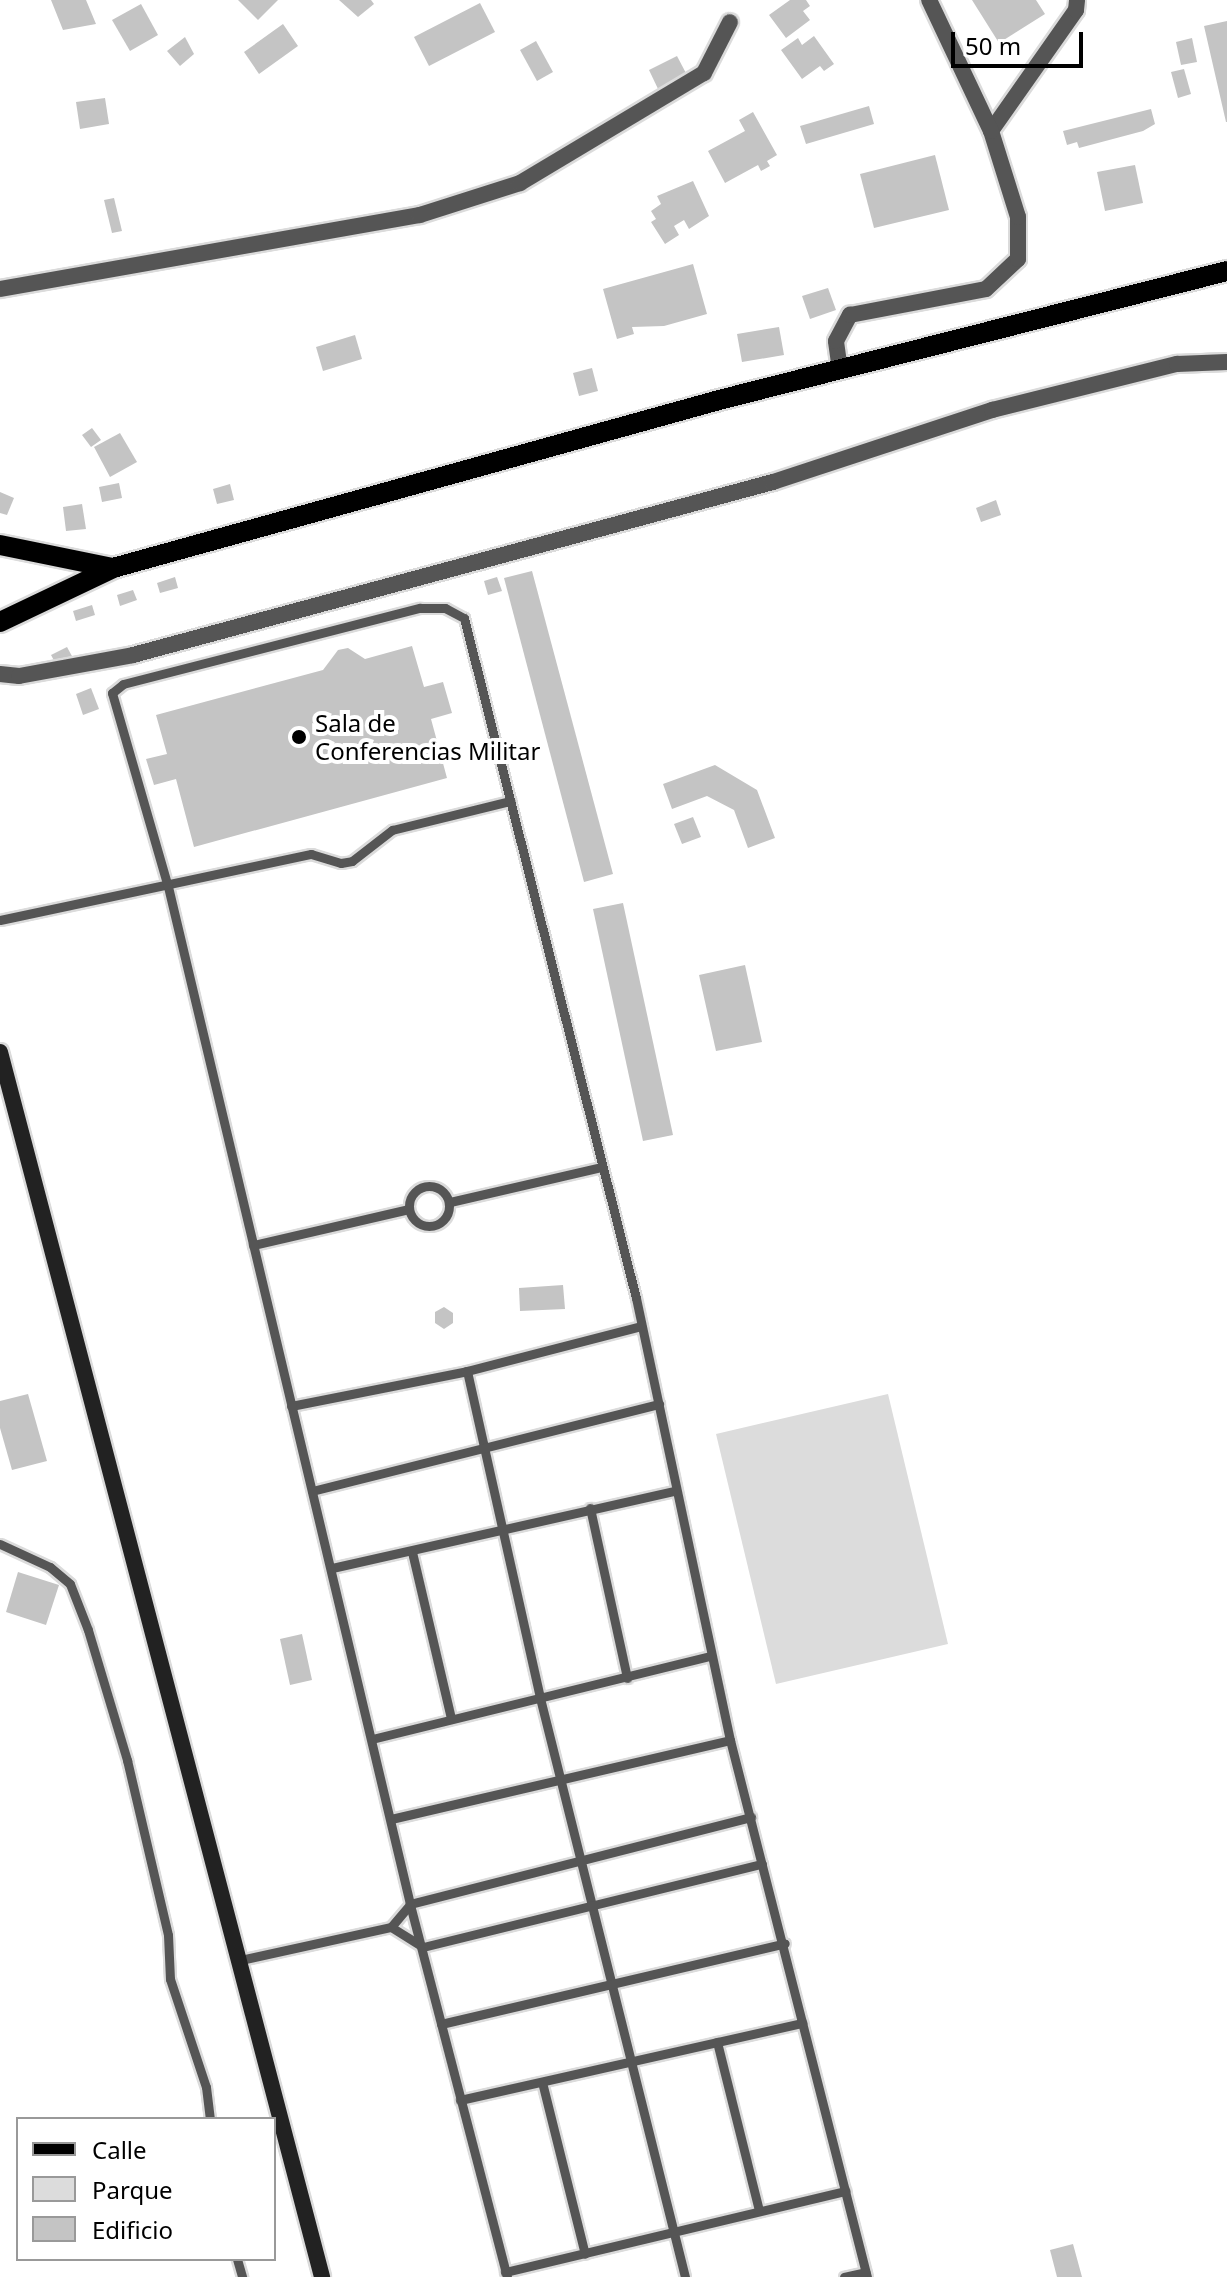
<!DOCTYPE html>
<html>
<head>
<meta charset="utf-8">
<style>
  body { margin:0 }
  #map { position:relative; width:1227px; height:2277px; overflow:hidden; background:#fff; font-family:"Noto Sans",sans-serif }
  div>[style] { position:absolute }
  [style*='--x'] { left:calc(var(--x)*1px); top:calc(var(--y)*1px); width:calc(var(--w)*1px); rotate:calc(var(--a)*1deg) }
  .green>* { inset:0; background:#dcdcdc }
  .building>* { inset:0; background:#c4c4c4 }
  .roads { filter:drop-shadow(2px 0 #dbdbdb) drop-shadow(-2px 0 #dbdbdb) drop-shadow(0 2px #dbdbdb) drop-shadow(0 -2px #dbdbdb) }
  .service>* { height:9px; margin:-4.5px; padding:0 4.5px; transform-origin:4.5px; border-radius:4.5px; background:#555 }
  .service>.ring { margin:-4.5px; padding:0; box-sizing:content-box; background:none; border:9px solid #555; border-radius:50% }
  .minor>* { height:16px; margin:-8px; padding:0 8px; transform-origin:8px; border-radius:8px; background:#555 }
  .secondary>* { height:16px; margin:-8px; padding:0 8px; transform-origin:8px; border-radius:8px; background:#222 }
  .primary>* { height:20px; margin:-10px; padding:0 10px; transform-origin:10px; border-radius:10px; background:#000 }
  .dots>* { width:22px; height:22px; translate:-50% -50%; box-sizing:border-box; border:4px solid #fff; border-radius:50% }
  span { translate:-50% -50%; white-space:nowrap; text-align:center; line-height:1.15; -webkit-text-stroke:8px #fff; paint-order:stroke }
  .poi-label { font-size:24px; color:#000 }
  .left { translate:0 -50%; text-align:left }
  .legend { position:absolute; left:16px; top:2117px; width:260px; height:144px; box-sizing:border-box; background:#fff; border:2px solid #999; margin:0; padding:10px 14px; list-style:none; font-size:24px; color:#000 }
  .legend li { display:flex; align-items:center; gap:16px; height:40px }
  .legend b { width:40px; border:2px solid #999 }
  .scale { position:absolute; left:951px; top:32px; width:132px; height:36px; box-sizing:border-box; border:4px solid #000; border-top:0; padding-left:10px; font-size:24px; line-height:28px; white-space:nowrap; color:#000; -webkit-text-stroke:6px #fff; paint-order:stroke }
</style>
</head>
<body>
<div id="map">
  <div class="green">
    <div style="clip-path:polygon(888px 1394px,948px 1644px,776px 1684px,716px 1434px)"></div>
  </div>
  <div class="building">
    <div style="clip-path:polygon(51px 0,86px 0,96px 24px,63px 30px)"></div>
    <div style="clip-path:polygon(238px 0,278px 0,258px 20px)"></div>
    <div style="clip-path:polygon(339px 0,371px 0,374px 4px,358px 17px)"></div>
    <div style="clip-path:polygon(790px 0,806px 0,810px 6px,803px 11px,810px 20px,786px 38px,769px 15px)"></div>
    <div style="clip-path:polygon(972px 0,1036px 0,1045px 14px,999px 43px)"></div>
    <div style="clip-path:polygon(480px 3px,495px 32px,429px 66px,414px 37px)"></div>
    <div style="clip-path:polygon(141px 4px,158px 35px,130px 51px,112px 20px)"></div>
    <div style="clip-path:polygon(1227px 21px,1227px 122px,1226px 122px,1204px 26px)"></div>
    <div style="clip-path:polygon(283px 24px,298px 46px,259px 74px,244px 52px)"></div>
    <div style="clip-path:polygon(814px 36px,834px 64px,824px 71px,820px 66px,802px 79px,781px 50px,798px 38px,802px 45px)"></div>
    <div style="clip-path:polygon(185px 37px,194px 54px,180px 66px,167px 51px)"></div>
    <div style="clip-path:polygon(1192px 38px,1197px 62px,1181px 65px,1176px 42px)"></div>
    <div style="clip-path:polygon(536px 41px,553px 72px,537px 81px,520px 50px)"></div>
    <div style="clip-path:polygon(677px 56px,688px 77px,659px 91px,649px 70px)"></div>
    <div style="clip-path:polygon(1184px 69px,1191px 94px,1178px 98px,1171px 72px)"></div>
    <div style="clip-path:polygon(105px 98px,109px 124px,80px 129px,76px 102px)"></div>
    <div style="clip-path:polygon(869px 106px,874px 124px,806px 144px,800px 126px)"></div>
    <div style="clip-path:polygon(1151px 109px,1155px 124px,1143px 131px,1079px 148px,1077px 142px,1067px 145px,1063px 131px)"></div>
    <div style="clip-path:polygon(753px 112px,777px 155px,767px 161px,770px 166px,761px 171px,758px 165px,725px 183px,708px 151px,745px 131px,739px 120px)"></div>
    <div style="clip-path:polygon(935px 155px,949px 210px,874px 228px,860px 174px)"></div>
    <div style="clip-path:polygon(1135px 165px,1143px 203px,1105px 211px,1097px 172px)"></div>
    <div style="clip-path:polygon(693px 181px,709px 216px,689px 229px,684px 220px,674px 226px,679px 235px,665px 244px,651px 222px,656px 219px,651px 211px,661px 204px,657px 196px)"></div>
    <div style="clip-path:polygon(114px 198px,122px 231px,112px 233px,104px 200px)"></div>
    <div style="clip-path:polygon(693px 264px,707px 314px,664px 326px,632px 327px,634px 334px,617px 339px,603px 289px)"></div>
    <div style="clip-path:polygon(828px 288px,836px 310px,810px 319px,802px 296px)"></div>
    <div style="clip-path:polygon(779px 327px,784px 355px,742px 362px,737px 334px)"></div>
    <div style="clip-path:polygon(355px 335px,362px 359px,323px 371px,316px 347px)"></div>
    <div style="clip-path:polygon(592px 368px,598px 391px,579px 396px,573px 373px)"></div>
    <div style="clip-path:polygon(92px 428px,101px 440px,91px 447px,82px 435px)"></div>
    <div style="clip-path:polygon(120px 433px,137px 462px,110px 477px,94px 447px)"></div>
    <div style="clip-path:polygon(119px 483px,122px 498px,102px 502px,99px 487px)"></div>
    <div style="clip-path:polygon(230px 484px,234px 500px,217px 504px,213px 489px)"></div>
    <div style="clip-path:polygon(0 492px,14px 498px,7px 515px,0 513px)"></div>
    <div style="clip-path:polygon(996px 500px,1001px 515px,981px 522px,976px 508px)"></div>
    <div style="clip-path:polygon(82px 504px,86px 529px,66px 531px,63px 507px)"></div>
    <div style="clip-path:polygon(532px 571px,613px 874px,584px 882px,504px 578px)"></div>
    <div style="clip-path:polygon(175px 577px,178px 588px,160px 593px,157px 583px)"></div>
    <div style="clip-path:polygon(497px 577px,502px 591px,488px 595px,484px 581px)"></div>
    <div style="clip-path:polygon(133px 590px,137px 600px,120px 606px,117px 595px)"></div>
    <div style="clip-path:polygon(92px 605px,95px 615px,76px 621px,73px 611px)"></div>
    <div style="clip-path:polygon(412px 646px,424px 687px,443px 682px,452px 713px,431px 719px,447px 778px,194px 847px,176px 779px,154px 785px,146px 759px,167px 754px,156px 715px,323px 670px,338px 650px,348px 648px,365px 659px)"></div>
    <div style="clip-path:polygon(67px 647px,73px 658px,57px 666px,51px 655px)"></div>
    <div style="clip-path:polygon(91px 688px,99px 709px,83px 715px,76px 694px)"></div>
    <div style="clip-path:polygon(715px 765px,757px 790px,775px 838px,748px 848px,734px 810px,707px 796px,672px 809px,663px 784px)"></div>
    <div style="clip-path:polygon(693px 817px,701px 837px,682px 844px,674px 824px)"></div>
    <div style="clip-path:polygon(623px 903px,673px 1135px,643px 1141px,593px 909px)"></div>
    <div style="clip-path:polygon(745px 965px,762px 1042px,716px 1051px,699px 975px)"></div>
    <div style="clip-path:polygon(563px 1285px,565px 1309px,520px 1311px,519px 1288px)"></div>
    <div style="clip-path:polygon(444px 1307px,453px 1313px,453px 1323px,444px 1329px,435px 1323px,435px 1312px)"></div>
    <div style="clip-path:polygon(28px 1394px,47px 1461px,12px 1470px,0 1428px,0 1401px)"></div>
    <div style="clip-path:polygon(18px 1572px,59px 1585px,46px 1625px,6px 1612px)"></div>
    <div style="clip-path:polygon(302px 1634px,312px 1680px,290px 1685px,280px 1639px)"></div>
    <div style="clip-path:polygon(1073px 2244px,1082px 2277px,1057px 2277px,1050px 2250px)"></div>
  </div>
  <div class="roads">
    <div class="service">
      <div style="--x:0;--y:920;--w:318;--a:-12"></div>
      <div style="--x:311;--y:854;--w:31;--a:17"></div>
      <div style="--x:341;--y:863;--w:11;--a:-10"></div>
      <div style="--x:352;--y:861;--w:51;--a:-37.8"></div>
      <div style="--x:392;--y:830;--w:122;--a:-13.8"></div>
      <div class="ring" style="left:409px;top:1186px;width:31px;height:31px"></div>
      <div style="--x:450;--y:1202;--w:156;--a:-13"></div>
      <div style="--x:253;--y:1245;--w:160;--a:-13"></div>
      <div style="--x:467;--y:1371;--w:335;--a:77.4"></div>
      <div style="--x:540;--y:1698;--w:597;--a:75.94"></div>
      <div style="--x:291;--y:1406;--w:179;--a:-11.2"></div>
      <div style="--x:467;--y:1371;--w:180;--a:-14.5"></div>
      <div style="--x:312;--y:1491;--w:358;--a:-14.1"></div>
      <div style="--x:590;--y:1508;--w:174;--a:77.7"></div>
      <div style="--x:0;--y:1544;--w:55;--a:24.7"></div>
      <div style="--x:50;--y:1567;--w:26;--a:40"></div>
      <div style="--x:70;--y:1584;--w:49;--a:68.6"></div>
      <div style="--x:88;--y:1630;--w:136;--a:73.3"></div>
      <div style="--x:127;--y:1760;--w:180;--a:76.8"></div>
      <div style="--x:168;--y:1935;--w:44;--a:87.4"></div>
      <div style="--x:170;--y:1979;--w:114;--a:71.6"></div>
      <div style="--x:206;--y:2087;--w:32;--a:83"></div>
      <div style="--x:412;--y:1552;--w:171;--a:76.8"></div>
      <div style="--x:332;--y:1568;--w:351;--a:-12.7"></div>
      <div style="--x:372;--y:1739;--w:349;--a:-13.8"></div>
      <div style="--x:391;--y:1819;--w:348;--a:-13.1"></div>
      <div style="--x:391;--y:1927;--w:38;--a:32"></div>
      <div style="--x:423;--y:1947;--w:349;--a:-13.8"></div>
      <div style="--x:236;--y:1961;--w:159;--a:-12.4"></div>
      <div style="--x:391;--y:1927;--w:30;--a:-50"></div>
      <div style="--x:410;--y:1904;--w:352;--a:-14.3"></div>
      <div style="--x:441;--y:2024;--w:353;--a:-13.2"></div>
      <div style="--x:717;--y:2042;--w:173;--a:76"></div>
      <div style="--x:542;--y:2082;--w:177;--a:76"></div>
      <div style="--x:460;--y:2100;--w:351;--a:-12.7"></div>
      <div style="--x:237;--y:2259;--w:19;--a:74"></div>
      <div style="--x:505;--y:2272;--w:350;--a:-13.4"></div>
      <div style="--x:507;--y:2277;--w:385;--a:-104.6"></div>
      <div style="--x:410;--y:1904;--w:1045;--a:-103.38"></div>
      <div style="--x:168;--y:887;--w:202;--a:-106.1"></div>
      <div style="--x:112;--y:693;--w:14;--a:-39"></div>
      <div style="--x:123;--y:684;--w:307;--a:-14.4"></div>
      <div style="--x:420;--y:608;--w:25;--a:0"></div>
      <div style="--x:445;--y:608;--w:21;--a:28"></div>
      <div style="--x:464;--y:618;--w:701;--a:75.81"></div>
      <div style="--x:636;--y:1298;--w:452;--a:78"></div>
      <div style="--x:730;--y:1740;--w:554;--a:75.69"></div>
      <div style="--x:844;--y:2277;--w:22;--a:-13"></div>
    </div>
    <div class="minor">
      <div style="--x:991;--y:131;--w:148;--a:-54.9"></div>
      <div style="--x:1076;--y:10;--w:10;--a:-84"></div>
      <div style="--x:0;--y:289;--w:426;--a:-10"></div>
      <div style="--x:420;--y:215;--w:105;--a:-17.7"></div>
      <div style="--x:520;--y:183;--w:214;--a:-30.9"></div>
      <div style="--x:704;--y:73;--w:57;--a:-63"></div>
      <div style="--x:840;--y:370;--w:29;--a:-98"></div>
      <div style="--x:836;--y:341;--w:30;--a:-62"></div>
      <div style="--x:850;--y:315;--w:138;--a:-10.8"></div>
      <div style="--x:986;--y:289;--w:44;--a:-43.2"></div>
      <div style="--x:1018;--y:259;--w:42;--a:-90"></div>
      <div style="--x:1018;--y:217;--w:90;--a:-107.4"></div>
      <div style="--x:991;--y:131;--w:145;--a:-115.3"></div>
      <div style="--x:0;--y:674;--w:19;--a:6"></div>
      <div style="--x:19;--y:676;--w:116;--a:-10.4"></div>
      <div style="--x:133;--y:655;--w:663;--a:-15.13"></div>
      <div style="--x:773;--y:482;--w:231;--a:-18.2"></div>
      <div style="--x:992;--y:410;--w:191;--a:-14"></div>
      <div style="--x:1177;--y:364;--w:50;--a:-2.3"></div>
    </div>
    <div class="secondary">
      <div style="--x:0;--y:1052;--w:1267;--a:75.27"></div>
    </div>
    <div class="primary">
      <div style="--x:0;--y:545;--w:115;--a:11.5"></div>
      <div style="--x:0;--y:622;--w:125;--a:-25.5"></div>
      <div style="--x:113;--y:568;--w:629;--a:-15.49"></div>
      <div style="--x:719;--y:400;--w:524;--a:-14.25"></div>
    </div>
  </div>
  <div class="dots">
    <div style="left:299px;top:737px;background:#000"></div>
  </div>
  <div class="poi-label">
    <span class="left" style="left:315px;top:737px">Sala de<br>Conferencias Militar</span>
  </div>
  <ul class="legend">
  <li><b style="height:10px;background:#000"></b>Calle</li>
  <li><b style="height:22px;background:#dcdcdc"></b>Parque</li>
  <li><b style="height:22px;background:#c4c4c4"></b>Edificio</li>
  </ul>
  <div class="scale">50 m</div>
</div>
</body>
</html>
